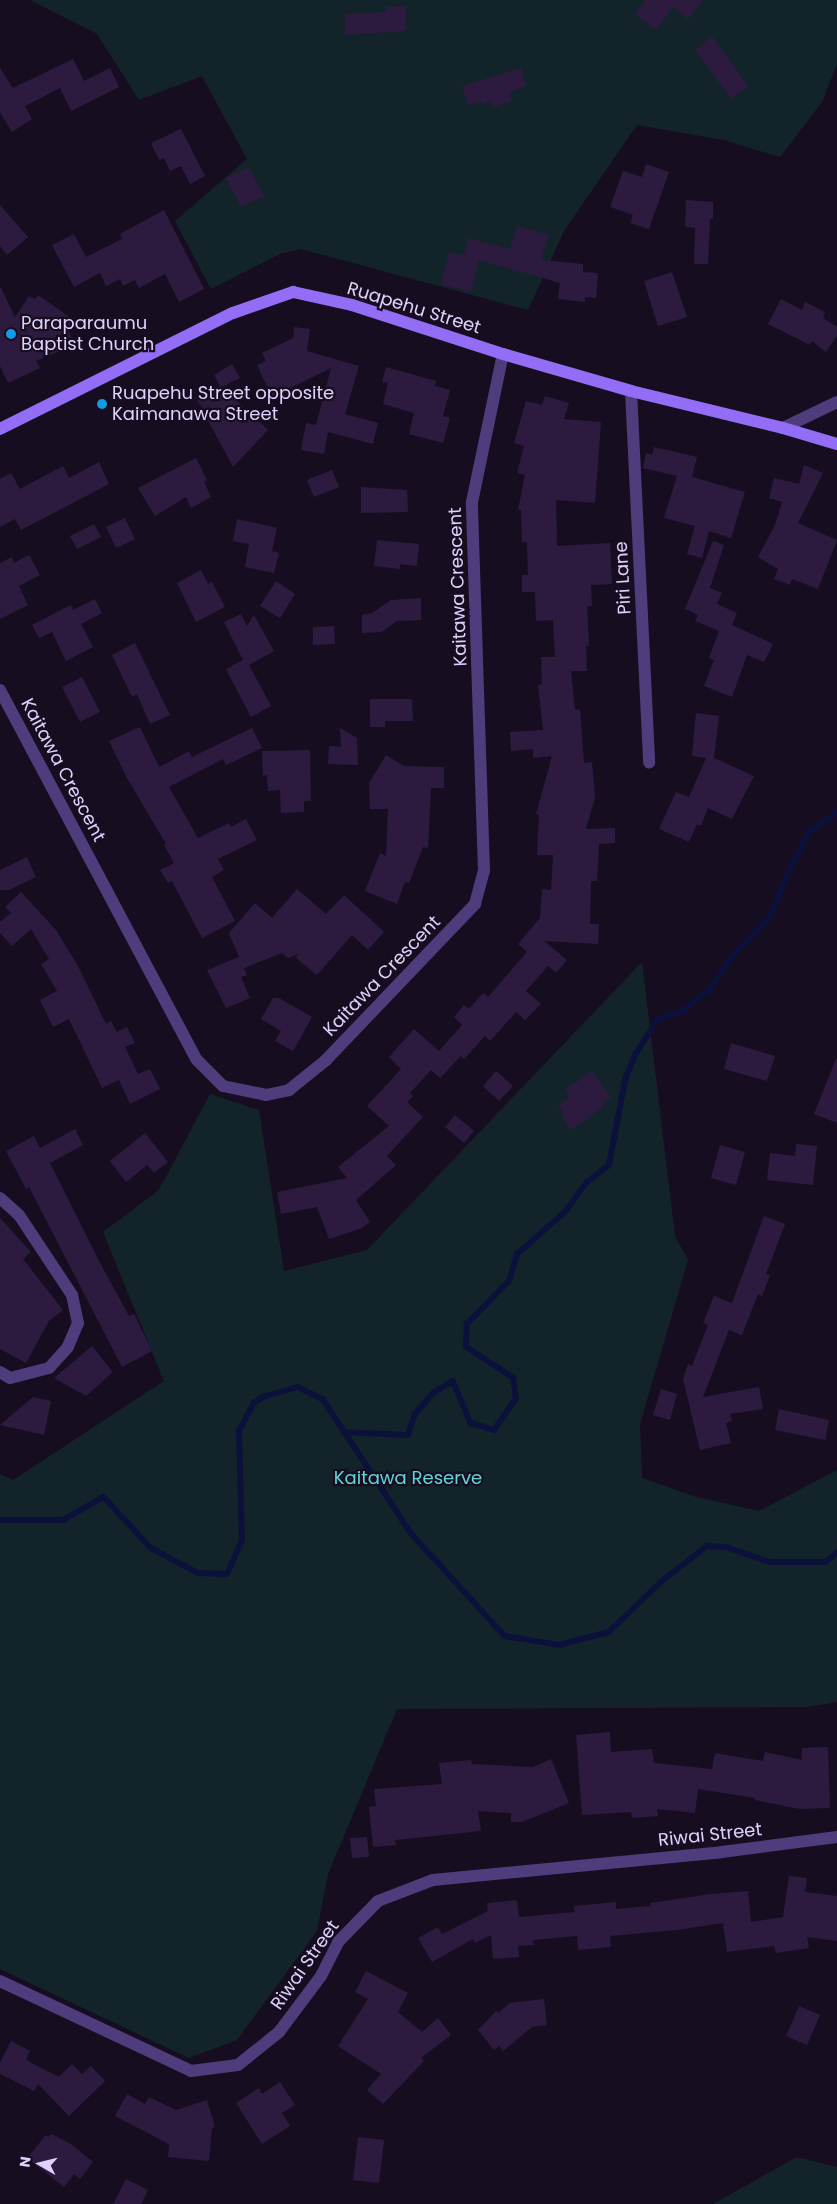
<!DOCTYPE html>
<html>
<head>
<meta charset="utf-8">
<style>
  body { margin:0 }
  #map { position:relative; width:837px; height:2204px; overflow:hidden; background:#160e20; font-family:Poppins,sans-serif }
  div>[style] { position:absolute }
  [style*='--x'] { left:calc(var(--x)*1px); top:calc(var(--y)*1px); width:calc(var(--w)*1px); rotate:calc(var(--a)*1deg) }
  .green>* { inset:0; background:#122429 }
  .stream>* { height:5.5px; margin:-2.75px; padding:0 2.75px; transform-origin:2.75px; border-radius:2.75px; background:#0c113b }
  .building>* { inset:0; background:#2c1b3f }
  .street>* { height:12px; margin:-6px; padding:0 6px; transform-origin:6px; border-radius:6px; background:#4f3c7c }
  .secondary>* { height:12px; margin:-6px; padding:0 6px; transform-origin:6px; border-radius:6px; background:#936df6 }
  .dots>* { width:14px; height:14px; translate:-50% -50%; box-sizing:border-box; border:2px solid #160e20; border-radius:50% }
  span { translate:-50% -50%; white-space:nowrap; text-align:center; line-height:1.15; -webkit-text-stroke:4.5px #160e20; paint-order:stroke }
  .street-label { font-size:18px; color:#e0d0fc }
  .poi-label { font-size:18px; color:#e0d0fc }
  .left { translate:0 -50%; text-align:left }
  .park-label { font-size:18px; color:#61d6d7 }
  .north { position:absolute; left:15px; top:2139px; width:50px; height:50px; -webkit-text-stroke:4px #160e20; paint-order:stroke; rotate:278deg; font-size:14px; font-weight:700; line-height:20px; text-align:center; color:#e0d0fc }
  .north::after { content:''; display:block; margin:auto; width:18px; height:22px; background:#e0d0fc; clip-path:polygon(50% 0,100% 100%,50% 72%,0 100%) }
</style>
</head>
<body>
<div id="map">
  <div class="green">
    <div style="clip-path:polygon(30px 0,837px 0,837px 64px,822px 102px,780px 157px,724px 140px,637px 125px,564px 231px,528px 310px,301px 249px,280px 254px,211px 289px,175px 221px,247px 159px,202px 76px,139px 100px,97px 34px)"></div>
    <div style="clip-path:polygon(642px 962px,675px 1236px,688px 1260px,640px 1424px,642px 1478px,696px 1497px,759px 1511px,837px 1470px,837px 1702px,807px 1707px,397px 1709px,328px 1874px,317px 1931px,237px 2040px,189px 2058px,0 1969px,0 1474px,13px 1480px,164px 1381px,103px 1232px,159px 1190px,210px 1094px,259px 1110px,284px 1271px,367px 1250px)"></div>
    <div style="clip-path:polygon(797px 2157px,837px 2167px,837px 2204px,713px 2204px)"></div>
  </div>
  <div class="stream">
    <div style="--x:344;--y:1432;--w:64;--a:2.7"></div>
    <div style="--x:408;--y:1435;--w:22;--a:-72"></div>
    <div style="--x:415;--y:1414;--w:28;--a:-49"></div>
    <div style="--x:433;--y:1393;--w:23;--a:-31"></div>
    <div style="--x:453;--y:1381;--w:46;--a:66.8"></div>
    <div style="--x:471;--y:1423;--w:24;--a:17"></div>
    <div style="--x:494;--y:1430;--w:38;--a:-55"></div>
    <div style="--x:516;--y:1399;--w:21;--a:-98"></div>
    <div style="--x:513;--y:1378;--w:56;--a:-146.6"></div>
    <div style="--x:466;--y:1347;--w:23;--a:-88"></div>
    <div style="--x:467;--y:1324;--w:60;--a:-45.7"></div>
    <div style="--x:509;--y:1281;--w:28;--a:-73"></div>
    <div style="--x:517;--y:1254;--w:64;--a:-41.2"></div>
    <div style="--x:565;--y:1212;--w:36;--a:-54"></div>
    <div style="--x:586;--y:1183;--w:29;--a:-38"></div>
    <div style="--x:609;--y:1165;--w:86;--a:-79.3"></div>
    <div style="--x:625;--y:1080;--w:27;--a:-68"></div>
    <div style="--x:635;--y:1055;--w:43;--a:-57.4"></div>
    <div style="--x:658;--y:1019;--w:24;--a:-17"></div>
    <div style="--x:681;--y:1012;--w:37;--a:-38"></div>
    <div style="--x:710;--y:989;--w:42;--a:-55.6"></div>
    <div style="--x:734;--y:954;--w:52;--a:-45.8"></div>
    <div style="--x:770;--y:917;--w:43;--a:-68.2"></div>
    <div style="--x:786;--y:877;--w:49;--a:-63.4"></div>
    <div style="--x:808;--y:833;--w:36;--a:-36"></div>
    <div style="--x:0;--y:1520;--w:63;--a:0"></div>
    <div style="--x:63;--y:1520;--w:47;--a:-29.3"></div>
    <div style="--x:104;--y:1497;--w:69;--a:47.3"></div>
    <div style="--x:151;--y:1548;--w:53;--a:28"></div>
    <div style="--x:198;--y:1573;--w:29;--a:2"></div>
    <div style="--x:227;--y:1574;--w:37;--a:-66"></div>
    <div style="--x:242;--y:1540;--w:109;--a:-91.6"></div>
    <div style="--x:239;--y:1431;--w:32;--a:-62"></div>
    <div style="--x:254;--y:1403;--w:11;--a:-34"></div>
    <div style="--x:263;--y:1397;--w:36;--a:-16"></div>
    <div style="--x:298;--y:1387;--w:28;--a:26"></div>
    <div style="--x:323;--y:1399;--w:160;--a:56.7"></div>
    <div style="--x:411;--y:1533;--w:139;--a:47.6"></div>
    <div style="--x:505;--y:1636;--w:55;--a:9.5"></div>
    <div style="--x:559;--y:1645;--w:52;--a:-14.6"></div>
    <div style="--x:609;--y:1632;--w:72;--a:-43.9"></div>
    <div style="--x:661;--y:1582;--w:58;--a:-38"></div>
    <div style="--x:707;--y:1546;--w:19;--a:3"></div>
    <div style="--x:726;--y:1547;--w:46;--a:18.8"></div>
    <div style="--x:770;--y:1562;--w:55;--a:0"></div>
    <div style="--x:825;--y:1562;--w:15;--a:-37"></div>
  </div>
  <div class="building">
    <div style="clip-path:polygon(645px 0,703px 0,688px 19px,673px 7px,656px 30px,635px 14px)"></div>
    <div style="clip-path:polygon(406px 6px,406px 31px,345px 35px,345px 14px,386px 12px,386px 7px)"></div>
    <div style="clip-path:polygon(712px 36px,748px 86px,731px 99px,695px 50px)"></div>
    <div style="clip-path:polygon(73px 59px,84px 81px,110px 68px,119px 87px,71px 111px,60px 88px,25px 106px,32px 119px,12px 132px,0 112px,0 68px,13px 88px)"></div>
    <div style="clip-path:polygon(521px 68px,526px 86px,509px 92px,512px 101px,493px 107px,491px 101px,482px 104px,481px 101px,468px 105px,462px 86px)"></div>
    <div style="clip-path:polygon(181px 129px,205px 176px,190px 184px,181px 166px,170px 171px,164px 158px,159px 160px,151px 143px)"></div>
    <div style="clip-path:polygon(646px 164px,669px 172px,649px 229px,630px 223px,633px 215px,610px 207px,623px 171px,642px 177px)"></div>
    <div style="clip-path:polygon(249px 167px,264px 196px,241px 207px,226px 178px)"></div>
    <div style="clip-path:polygon(686px 200px,713px 202px,713px 219px,710px 219px,708px 264px,694px 264px,695px 228px,685px 227px)"></div>
    <div style="clip-path:polygon(0 205px,28px 237px,7px 255px,0 246px)"></div>
    <div style="clip-path:polygon(164px 210px,204px 289px,179px 302px,165px 274px,139px 288px,135px 280px,123px 286px,120px 279px,106px 286px,100px 273px,74px 287px,52px 245px,74px 234px,86px 257px,122px 239px,120px 234px)"></div>
    <div style="clip-path:polygon(517px 226px,549px 235px,541px 260px,583px 264px,583px 272px,598px 273px,596px 298px,585px 297px,585px 302px,558px 299px,560px 283px,479px 260px,471px 292px,441px 284px,449px 252px,464px 256px,468px 238px,510px 249px)"></div>
    <div style="clip-path:polygon(672px 272px,687px 317px,658px 326px,644px 281px)"></div>
    <div style="clip-path:polygon(0 286px,15px 317px,29px 296px,35px 299px,38px 295px,77px 322px,67px 327px,75px 345px,36px 361px,40px 368px,8px 383px,0 366px)"></div>
    <div style="clip-path:polygon(781px 299px,802px 310px,805px 302px,825px 312px,823px 318px,837px 327px,837px 336px,826px 352px,812px 341px,810px 345px,768px 324px)"></div>
    <div style="clip-path:polygon(294px 327px,310px 329px,307px 351px,359px 366px,345px 414px,378px 423px,373px 444px,328px 432px,324px 454px,301px 450px,306px 423px,316px 425px,331px 368px,272px 397px,257px 365px,266px 361px,262px 353px,293px 338px)"></div>
    <div style="clip-path:polygon(232px 364px,240px 378px,222px 387px,268px 430px,233px 467px,197px 400px,221px 388px,214px 375px)"></div>
    <div style="clip-path:polygon(386px 367px,436px 381px,435px 386px,450px 390px,443px 416px,450px 418px,443px 443px,409px 434px,414px 413px,383px 404px,388px 383px,382px 382px)"></div>
    <div style="clip-path:polygon(545px 396px,569px 403px,564px 419px,601px 422px,595px 503px,556px 500px,557px 546px,610px 543px,612px 584px,591px 585px,592px 606px,587px 606px,589px 646px,586px 646px,587px 671px,571px 671px,575px 710px,580px 709px,584px 763px,592px 762px,595px 798px,586px 829px,615px 828px,615px 843px,599px 844px,597px 881px,591px 881px,590px 924px,599px 924px,598px 944px,544px 941px,567px 960px,556px 973px,548px 966px,526px 991px,541px 1004px,525px 1020px,516px 1012px,490px 1041px,485px 1036px,464px 1059px,461px 1056px,440px 1078px,431px 1070px,410px 1093px,413px 1096px,407px 1102px,423px 1117px,387px 1156px,396px 1165px,356px 1200px,370px 1222px,362px 1228px,329px 1239px,317px 1207px,281px 1214px,277px 1192px,347px 1178px,338px 1167px,389px 1126px,367px 1106px,401px 1069px,389px 1057px,414px 1029px,439px 1051px,462px 1025px,454px 1017px,464px 1005px,469px 1009px,483px 993px,488px 997px,527px 952px,518px 944px,540px 918px,542px 889px,551px 890px,553px 855px,537px 855px,539px 815px,536px 814px,552px 756px,533px 758px,533px 749px,511px 751px,510px 732px,543px 730px,538px 685px,542px 684px,541px 657px,555px 657px,553px 620px,536px 621px,535px 592px,522px 592px,522px 575px,528px 575px,527px 542px,522px 542px,521px 510px,518px 510px,525px 475px,517px 473px,524px 446px,514px 443px,526px 401px,542px 405px)"></div>
    <div style="clip-path:polygon(654px 447px,697px 457px,692px 477px,745px 492px,731px 538px,709px 531px,702px 558px,687px 554px,695px 526px,664px 518px,677px 476px,643px 468px,646px 453px,652px 455px)"></div>
    <div style="clip-path:polygon(196px 458px,207px 480px,204px 482px,211px 497px,191px 508px,186px 497px,155px 516px,138px 488px)"></div>
    <div style="clip-path:polygon(99px 462px,109px 484px,21px 530px,15px 519px,0 527px,0 479px,11px 473px,20px 489px,63px 466px,69px 478px)"></div>
    <div style="clip-path:polygon(804px 465px,823px 473px,798px 523px,837px 540px,818px 589px,792px 579px,790px 585px,774px 579px,778px 569px,758px 557px,775px 525px,782px 502px,769px 498px,774px 478px,799px 484px)"></div>
    <div style="clip-path:polygon(332px 470px,339px 487px,314px 497px,307px 480px)"></div>
    <div style="clip-path:polygon(361px 487px,407px 490px,408px 512px,361px 513px)"></div>
    <div style="clip-path:polygon(125px 518px,135px 539px,116px 548px,106px 527px)"></div>
    <div style="clip-path:polygon(237px 519px,277px 528px,272px 551px,279px 553px,274px 573px,245px 567px,249px 544px,233px 541px)"></div>
    <div style="clip-path:polygon(94px 524px,101px 537px,77px 549px,70px 536px)"></div>
    <div style="clip-path:polygon(377px 540px,419px 544px,417px 566px,400px 564px,400px 569px,374px 566px)"></div>
    <div style="clip-path:polygon(713px 541px,724px 545px,710px 588px,722px 593px,717px 604px,737px 613px,732px 625px,773px 644px,764px 662px,747px 655px,732px 697px,704px 686px,714px 660px,709px 658px,719px 631px,695px 621px,698px 615px,685px 609px)"></div>
    <div style="clip-path:polygon(29px 555px,40px 575px,19px 586px,28px 605px,0 619px,0 563px,12px 557px,14px 563px)"></div>
    <div style="clip-path:polygon(201px 570px,208px 584px,212px 582px,225px 607px,196px 622px,177px 583px)"></div>
    <div style="clip-path:polygon(276px 581px,295px 594px,280px 618px,260px 606px)"></div>
    <div style="clip-path:polygon(421px 598px,421px 620px,397px 621px,381px 632px,362px 633px,362px 615px,372px 613px,391px 600px)"></div>
    <div style="clip-path:polygon(95px 599px,102px 613px,81px 624px,93px 647px,66px 661px,52px 632px,39px 638px,32px 625px,71px 605px,73px 610px)"></div>
    <div style="clip-path:polygon(241px 614px,247px 626px,254px 615px,274px 651px,249px 665px,271px 706px,251px 717px,226px 669px,243px 660px,224px 622px)"></div>
    <div style="clip-path:polygon(334px 626px,335px 644px,313px 645px,313px 627px)"></div>
    <div style="clip-path:polygon(135px 643px,170px 715px,150px 724px,137px 694px,132px 697px,112px 655px)"></div>
    <div style="clip-path:polygon(82px 677px,100px 712px,80px 722px,62px 687px)"></div>
    <div style="clip-path:polygon(370px 699px,412px 699px,413px 721px,385px 721px,385px 727px,370px 727px)"></div>
    <div style="clip-path:polygon(696px 713px,719px 716px,714px 758px,754px 776px,732px 819px,708px 808px,701px 826px,697px 824px,689px 842px,659px 829px,676px 792px,689px 797px,706px 758px,692px 756px)"></div>
    <div style="clip-path:polygon(140px 727px,159px 767px,189px 751px,192px 757px,252px 728px,262px 748px,226px 765px,223px 759px,169px 787px,198px 838px,229px 823px,231px 827px,246px 819px,257px 840px,218px 859px,224px 870px,212px 877px,235px 921px,202px 938px,172px 881px,168px 883px,160px 870px,174px 863px,164px 845px,166px 844px,127px 778px,109px 741px)"></div>
    <div style="clip-path:polygon(340px 728px,357px 738px,358px 765px,328px 764px,329px 746px,341px 747px)"></div>
    <div style="clip-path:polygon(310px 750px,311px 801px,304px 801px,304px 812px,281px 813px,280px 790px,268px 791px,267px 775px,263px 776px,262px 751px)"></div>
    <div style="clip-path:polygon(386px 755px,404px 766px,444px 767px,444px 788px,431px 788px,428px 848px,423px 847px,409px 883px,405px 882px,397px 904px,365px 891px,380px 853px,386px 856px,388px 809px,370px 809px,369px 783px)"></div>
    <div style="clip-path:polygon(27px 857px,36px 877px,9px 890px,0 890px,0 870px)"></div>
    <div style="clip-path:polygon(297px 889px,326px 914px,344px 895px,384px 932px,368px 950px,352px 935px,317px 975px,296px 958px,298px 954px,288px 958px,282px 953px,244px 968px,247px 975px,241px 977px,250px 998px,226px 1008px,207px 970px,239px 957px,229px 933px,255px 903px,272px 918px)"></div>
    <div style="clip-path:polygon(21px 892px,56px 930px,78px 966px,106px 1024px,111px 1021px,117px 1032px,127px 1027px,135px 1043px,125px 1047px,138px 1074px,150px 1069px,160px 1089px,130px 1104px,119px 1080px,102px 1088px,69px 1019px,53px 1027px,40px 1000px,57px 991px,41px 964px,49px 959px,31px 929px,12px 946px,0 933px,0 922px,11px 913px,5px 907px)"></div>
    <div style="clip-path:polygon(273px 998px,279px 998px,312px 1017px,293px 1051px,275px 1041px,281px 1031px,261px 1019px)"></div>
    <div style="clip-path:polygon(731px 1043px,775px 1056px,767px 1081px,724px 1069px)"></div>
    <div style="clip-path:polygon(836px 1059px,837px 1059px,837px 1123px,814px 1114px)"></div>
    <div style="clip-path:polygon(496px 1071px,513px 1086px,499px 1101px,483px 1086px)"></div>
    <div style="clip-path:polygon(592px 1071px,611px 1097px,602px 1103px,604px 1106px,571px 1130px,561px 1116px,564px 1114px,558px 1105px,570px 1097px,565px 1090px)"></div>
    <div style="clip-path:polygon(455px 1115px,474px 1131px,464px 1143px,445px 1127px)"></div>
    <div style="clip-path:polygon(75px 1129px,83px 1145px,50px 1163px,99px 1261px,129px 1316px,134px 1314px,152px 1351px,122px 1367px,29px 1187px,26px 1189px,6px 1151px,34px 1136px,40px 1148px)"></div>
    <div style="clip-path:polygon(145px 1133px,168px 1162px,154px 1173px,147px 1165px,126px 1182px,110px 1161px)"></div>
    <div style="clip-path:polygon(796px 1144px,817px 1146px,813px 1185px,767px 1180px,770px 1153px,795px 1156px)"></div>
    <div style="clip-path:polygon(720px 1145px,745px 1152px,736px 1185px,711px 1178px)"></div>
    <div style="clip-path:polygon(764px 1216px,785px 1224px,766px 1274px,770px 1275px,762px 1296px,758px 1294px,742px 1335px,729px 1330px,703px 1397px,759px 1387px,763px 1409px,730px 1414px,732px 1421px,726px 1423px,731px 1443px,700px 1450px,683px 1379px,688px 1364px,692px 1366px,708px 1325px,703px 1323px,714px 1296px,732px 1303px)"></div>
    <div style="clip-path:polygon(0 1218px,31px 1252px,23px 1259px,63px 1310px,49px 1321px,26px 1363px,0 1349px)"></div>
    <div style="clip-path:polygon(92px 1346px,113px 1372px,86px 1396px,54px 1378px)"></div>
    <div style="clip-path:polygon(661px 1389px,677px 1394px,670px 1420px,653px 1415px)"></div>
    <div style="clip-path:polygon(33px 1397px,51px 1401px,44px 1435px,0 1425px)"></div>
    <div style="clip-path:polygon(779px 1409px,829px 1420px,825px 1440px,775px 1430px)"></div>
    <div style="clip-path:polygon(610px 1732px,611px 1752px,652px 1749px,654px 1763px,712px 1769px,715px 1753px,763px 1761px,765px 1752px,802px 1760px,802px 1748px,828px 1747px,830px 1808px,800px 1809px,755px 1800px,755px 1798px,698px 1789px,695px 1813px,657px 1809px,658px 1816px,632px 1818px,631px 1812px,582px 1815px,576px 1735px)"></div>
    <div style="clip-path:polygon(551px 1759px,569px 1803px,522px 1822px,511px 1822px,511px 1813px,478px 1811px,481px 1831px,395px 1840px,396px 1845px,373px 1847px,369px 1807px,376px 1806px,374px 1789px,442px 1784px,439px 1763px,471px 1760px,472px 1764px,533px 1767px)"></div>
    <div style="clip-path:polygon(367px 1837px,369px 1857px,352px 1858px,350px 1838px)"></div>
    <div style="clip-path:polygon(789px 1876px,807px 1878px,805px 1892px,837px 1896px,837px 1941px,807px 1937px,809px 1948px,776px 1953px,774px 1946px,727px 1952px,723px 1923px,677px 1930px,610px 1936px,611px 1947px,578px 1950px,577px 1936px,533px 1940px,534px 1945px,518px 1946px,519px 1957px,493px 1959px,491px 1935px,475px 1943px,473px 1939px,432px 1962px,418px 1938px,438px 1927px,442px 1934px,488px 1911px,487px 1903px,517px 1900px,519px 1917px,575px 1912px,574px 1906px,616px 1902px,616px 1909px,650px 1906px,650px 1903px,711px 1894px,748px 1891px,751px 1922px,783px 1917px)"></div>
    <div style="clip-path:polygon(366px 1971px,408px 1993px,398px 2012px,422px 2032px,438px 2018px,451px 2035px,421px 2058px,424px 2061px,383px 2104px,367px 2090px,381px 2074px,338px 2046px,368px 1999px,355px 1992px)"></div>
    <div style="clip-path:polygon(544px 1999px,547px 2025px,532px 2027px,503px 2051px,499px 2046px,494px 2050px,478px 2030px,496px 2011px,498px 2013px,510px 2003px)"></div>
    <div style="clip-path:polygon(799px 2006px,820px 2015px,807px 2045px,786px 2036px)"></div>
    <div style="clip-path:polygon(11px 2041px,30px 2051px,26px 2060px,59px 2077px,72px 2064px,82px 2074px,91px 2066px,105px 2081px,69px 2116px,38px 2084px,34px 2091px,0 2074px,0 2063px)"></div>
    <div style="clip-path:polygon(280px 2082px,295px 2105px,282px 2113px,290px 2126px,262px 2144px,236px 2103px,259px 2088px,262px 2094px)"></div>
    <div style="clip-path:polygon(127px 2094px,145px 2104px,149px 2097px,176px 2110px,207px 2100px,215px 2127px,212px 2128px,209px 2161px,168px 2157px,169px 2144px,115px 2116px)"></div>
    <div style="clip-path:polygon(51px 2134px,71px 2144px,93px 2162px,80px 2179px,74px 2174px,64px 2187px,27px 2158px,46px 2135px,49px 2137px)"></div>
    <div style="clip-path:polygon(358px 2137px,384px 2140px,379px 2183px,353px 2180px)"></div>
    <div style="clip-path:polygon(126px 2179px,148px 2190px,141px 2204px,113px 2204px)"></div>
  </div>
  <div class="street">
    <div style="--x:631;--y:391;--w:372;--a:87.2"></div>
    <div style="--x:783;--y:428;--w:60;--a:-25.7"></div>
    <div style="--x:0;--y:690;--w:419;--a:62"></div>
    <div style="--x:197;--y:1060;--w:37;--a:45"></div>
    <div style="--x:223;--y:1086;--w:44;--a:11.8"></div>
    <div style="--x:266;--y:1095;--w:24;--a:-12"></div>
    <div style="--x:289;--y:1090;--w:48;--a:-39"></div>
    <div style="--x:326;--y:1060;--w:216;--a:-46.3"></div>
    <div style="--x:475;--y:904;--w:34;--a:-75"></div>
    <div style="--x:484;--y:871;--w:369;--a:-91.9"></div>
    <div style="--x:472;--y:502;--w:151;--a:-78.2"></div>
    <div style="--x:0;--y:1198;--w:25;--a:42"></div>
    <div style="--x:19;--y:1215;--w:96;--a:56.5"></div>
    <div style="--x:72;--y:1295;--w:29;--a:78"></div>
    <div style="--x:78;--y:1323;--w:26;--a:113"></div>
    <div style="--x:68;--y:1347;--w:28;--a:132"></div>
    <div style="--x:49;--y:1368;--w:40;--a:165.6"></div>
    <div style="--x:10;--y:1378;--w:12;--a:-149"></div>
    <div style="--x:0;--y:1981;--w:211;--a:25.2"></div>
    <div style="--x:191;--y:2071;--w:47;--a:-7.3"></div>
    <div style="--x:238;--y:2065;--w:53;--a:-38.8"></div>
    <div style="--x:279;--y:2032;--w:70;--a:-53.1"></div>
    <div style="--x:321;--y:1976;--w:38;--a:-63"></div>
    <div style="--x:338;--y:1942;--w:57;--a:-45.7"></div>
    <div style="--x:378;--y:1901;--w:59;--a:-20.9"></div>
    <div style="--x:433;--y:1880;--w:290;--a:-5.5"></div>
    <div style="--x:722;--y:1852;--w:116;--a:-7.4"></div>
  </div>
  <div class="secondary">
    <div style="--x:0;--y:429;--w:260;--a:-26.5"></div>
    <div style="--x:233;--y:313;--w:64;--a:-19.3"></div>
    <div style="--x:293;--y:292;--w:60;--a:12.4"></div>
    <div style="--x:352;--y:305;--w:159;--a:18"></div>
    <div style="--x:503;--y:354;--w:133;--a:16.1"></div>
    <div style="--x:631;--y:391;--w:156;--a:13.7"></div>
    <div style="--x:783;--y:428;--w:56;--a:16.5"></div>
  </div>
  <div class="dots">
    <div style="left:11px;top:334px;background:#0f9ce9"></div>
    <div style="left:102px;top:404px;background:#0f9ce9"></div>
  </div>
  <div class="street-label">
    <span style="left:414px;top:308px;rotate:17deg">Ruapehu Street</span>
    <span style="left:623px;top:578px;rotate:-93deg">Piri Lane</span>
    <span style="left:458px;top:587px;rotate:-92deg">Kaitawa Crescent</span>
    <span style="left:63px;top:770px;rotate:62deg">Kaitawa Crescent</span>
    <span style="left:382px;top:976px;rotate:-46deg">Kaitawa Crescent</span>
    <span style="left:710px;top:1835px;rotate:-6deg">Riwai Street</span>
    <span style="left:305px;top:1965px;rotate:-55deg">Riwai Street</span>
  </div>
  <div class="poi-label">
    <span class="left" style="left:21px;top:334px">Paraparaumu<br>Baptist Church</span>
    <span class="left" style="left:112px;top:404px">Ruapehu Street opposite<br>Kaimanawa Street</span>
  </div>
  <div class="park-label">
    <span style="left:408px;top:1478px">Kaitawa Reserve</span>
  </div>
  <div class="north">N</div>
</div>
</body>
</html>
